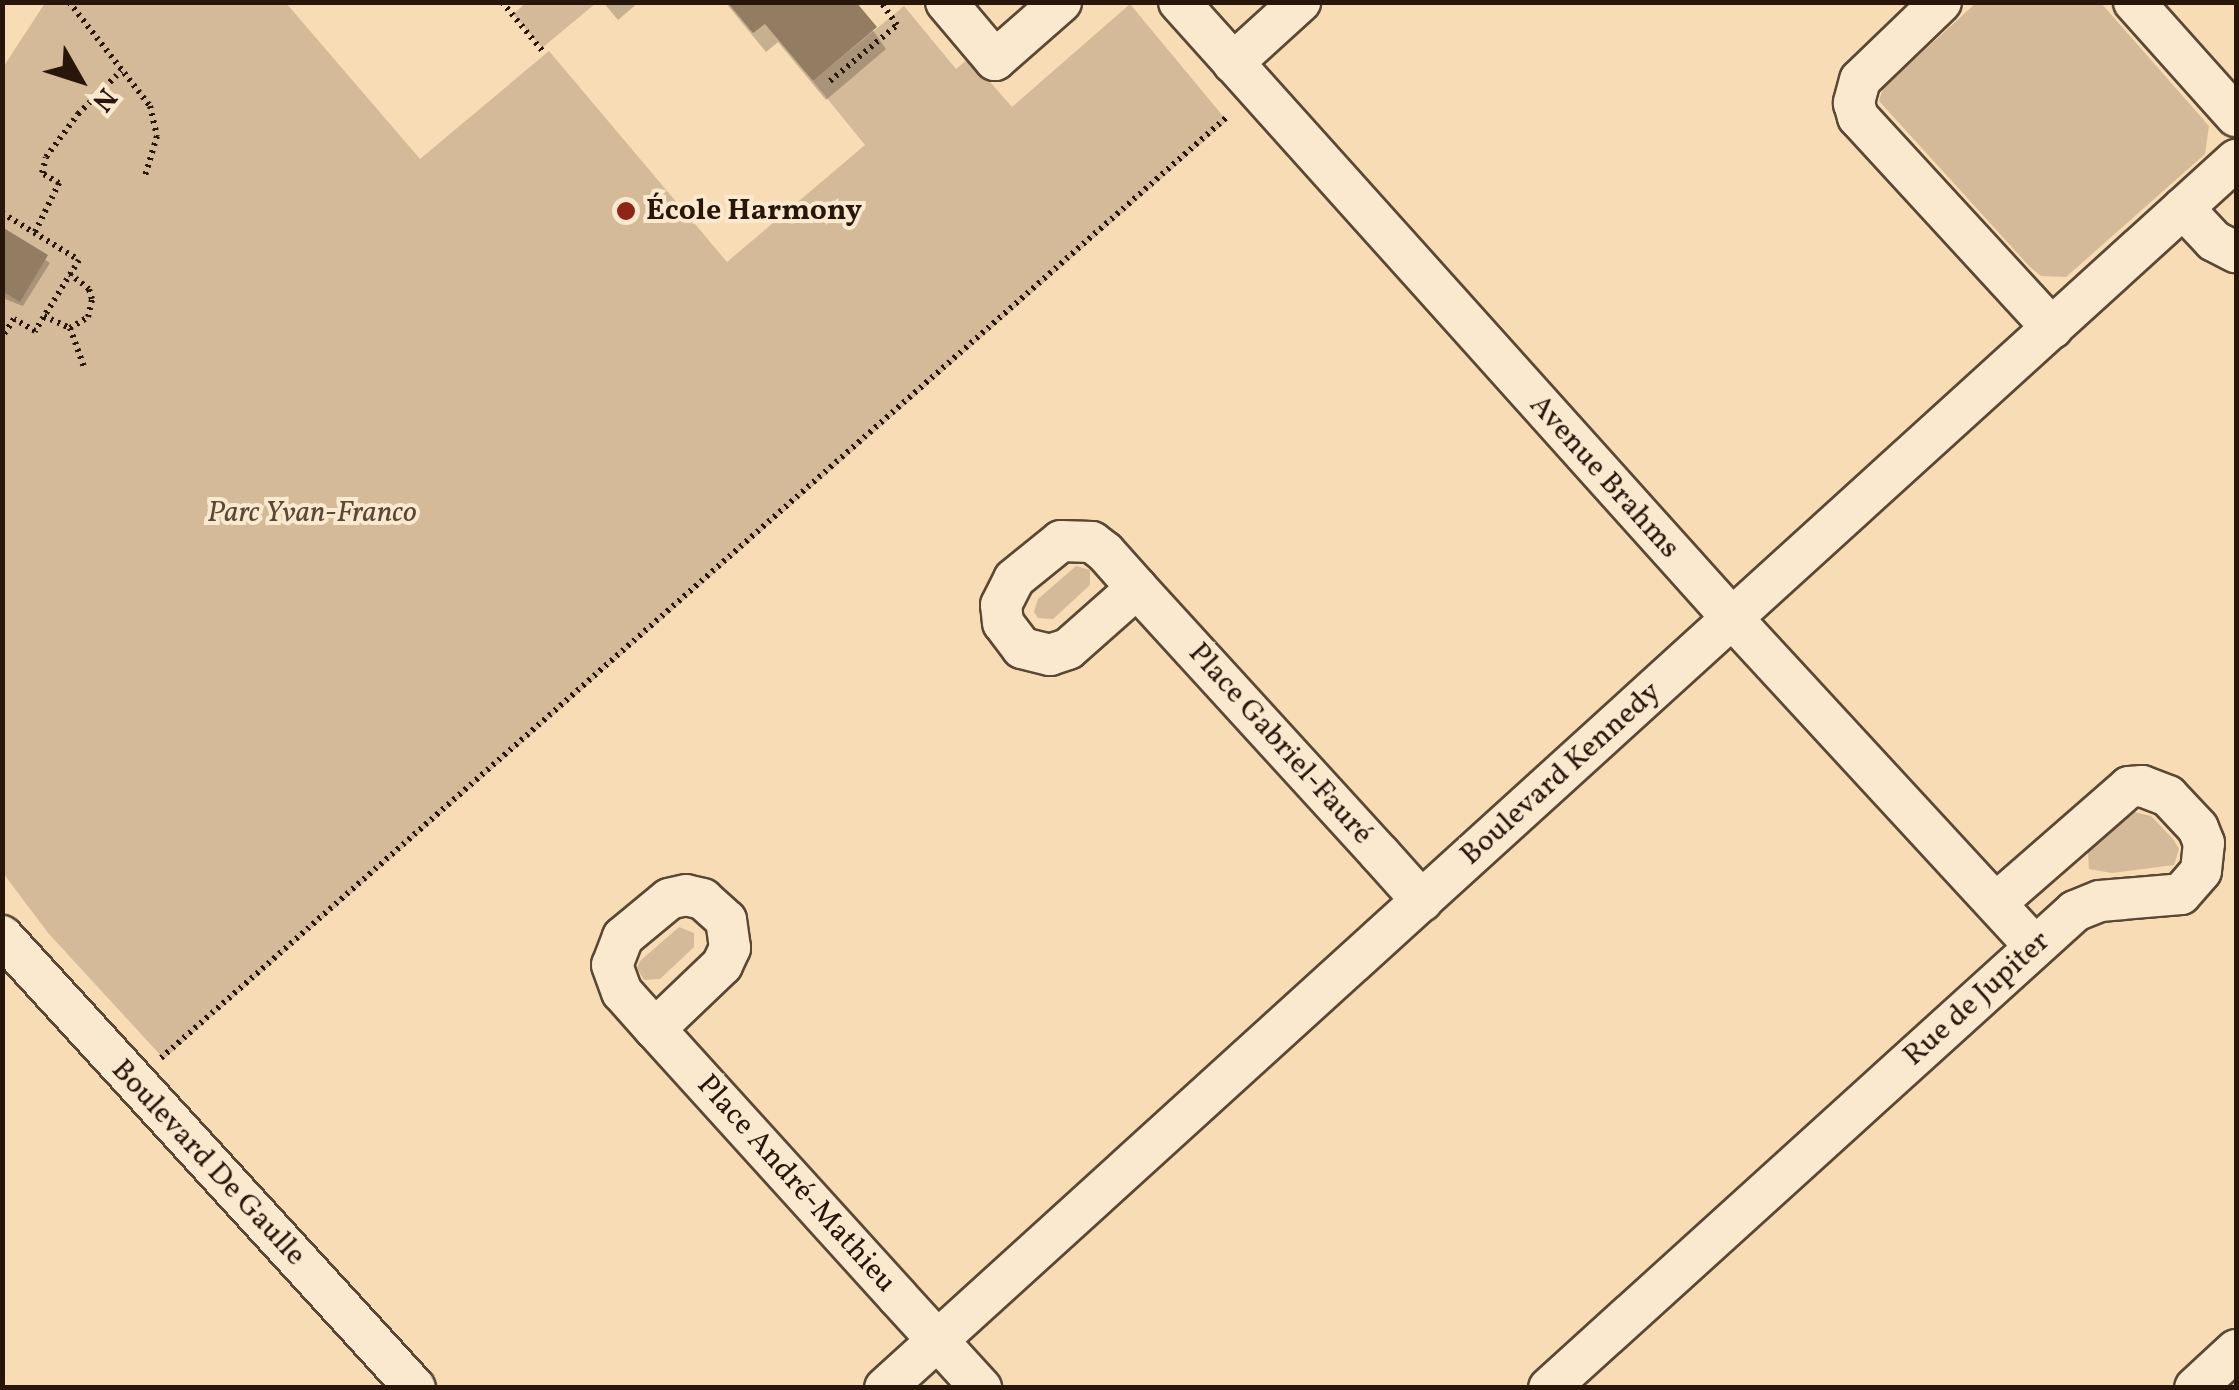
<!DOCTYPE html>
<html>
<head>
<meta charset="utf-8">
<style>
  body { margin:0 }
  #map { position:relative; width:2239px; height:1390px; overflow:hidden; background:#f7dcb5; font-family:Vollkorn,serif }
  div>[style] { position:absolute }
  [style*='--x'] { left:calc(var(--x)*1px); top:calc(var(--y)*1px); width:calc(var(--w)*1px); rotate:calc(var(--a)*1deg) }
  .green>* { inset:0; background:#d4ba98 }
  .shadow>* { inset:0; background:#0003 }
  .building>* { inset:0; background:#937d62 }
  .path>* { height:6px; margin-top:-3px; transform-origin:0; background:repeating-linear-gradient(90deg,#271609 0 2.5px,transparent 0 7.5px) }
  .roads { filter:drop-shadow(2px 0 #5b4834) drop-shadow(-2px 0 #5b4834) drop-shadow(0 2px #5b4834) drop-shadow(0 -2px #5b4834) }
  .minor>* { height:40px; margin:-20px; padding:0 20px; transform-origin:20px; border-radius:20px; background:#fae8cf }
  .dots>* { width:28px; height:28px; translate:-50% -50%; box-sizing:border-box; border:5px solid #fae8cf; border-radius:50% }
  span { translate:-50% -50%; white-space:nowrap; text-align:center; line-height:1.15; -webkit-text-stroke:8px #fae8cf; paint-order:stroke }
  .poi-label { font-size:30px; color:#271609; font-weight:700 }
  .left { translate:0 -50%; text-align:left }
  .street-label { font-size:30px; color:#271609 }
  .park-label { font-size:30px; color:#5b4734; font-style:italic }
  .frame { position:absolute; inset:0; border:5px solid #271609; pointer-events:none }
  .north { position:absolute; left:30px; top:30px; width:100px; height:100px; -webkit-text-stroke:8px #fae8cf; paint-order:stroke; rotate:129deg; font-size:28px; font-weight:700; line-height:40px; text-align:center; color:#271609 }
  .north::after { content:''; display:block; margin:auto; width:35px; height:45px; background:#271609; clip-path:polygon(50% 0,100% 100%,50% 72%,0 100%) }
</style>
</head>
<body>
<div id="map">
  <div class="green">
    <div style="clip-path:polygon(1977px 2px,2101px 3px,2209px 126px,2205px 154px,2066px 277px,2041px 276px,2030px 267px,1879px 101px,1883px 88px)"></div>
    <div style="clip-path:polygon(45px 3px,286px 3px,420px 159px,549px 51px,727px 262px,865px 145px,813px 81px,904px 6px,956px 69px,969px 58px,1012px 107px,1130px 4px,1227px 121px,164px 1059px,49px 934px,3px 873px,2px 69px)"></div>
    <div style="clip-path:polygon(526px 3px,526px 2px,596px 3px,542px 48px,513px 14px)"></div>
    <div style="clip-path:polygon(1076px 566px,1090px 570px,1090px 585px,1053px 619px,1038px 618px,1034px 612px,1038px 599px)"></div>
    <div style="clip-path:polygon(2134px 812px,2151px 816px,2173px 839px,2179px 849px,2174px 865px,2112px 873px,2089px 869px,2088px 852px)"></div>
    <div style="clip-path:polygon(679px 927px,694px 933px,694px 947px,660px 979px,644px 980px,637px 968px,640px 961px)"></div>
  </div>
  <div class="shadow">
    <div style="clip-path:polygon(603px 2px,639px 2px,618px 20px)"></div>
    <div style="clip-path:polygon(725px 2px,853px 2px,886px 49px,826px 100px,778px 42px,766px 52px)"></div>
    <div style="clip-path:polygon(2px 230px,50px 263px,23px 306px,2px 298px)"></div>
  </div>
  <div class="building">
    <div style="clip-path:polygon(727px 2px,856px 2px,877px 27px,813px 81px,765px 24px,753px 33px)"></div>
    <div style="clip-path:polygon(2px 227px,48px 255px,20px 302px,2px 291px)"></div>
  </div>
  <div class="path">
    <div style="--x:69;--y:2;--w:132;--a:52.1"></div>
    <div style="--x:150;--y:106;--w:31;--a:77"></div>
    <div style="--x:157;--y:136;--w:42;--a:106.7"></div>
    <div style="--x:502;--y:2;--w:67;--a:50.4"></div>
    <div style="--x:830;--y:81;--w:87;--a:-39.9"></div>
    <div style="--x:897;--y:25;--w:28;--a:-125"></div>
    <div style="--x:2;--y:213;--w:90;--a:31.4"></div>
    <div style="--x:79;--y:260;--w:84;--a:121.8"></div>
    <div style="--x:35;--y:331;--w:24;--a:-150"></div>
    <div style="--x:14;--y:319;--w:22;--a:124"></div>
    <div style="--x:35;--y:232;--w:55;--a:-63.9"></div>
    <div style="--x:59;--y:183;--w:20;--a:-150"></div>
    <div style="--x:42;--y:173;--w:16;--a:-76"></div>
    <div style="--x:46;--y:157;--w:54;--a:-53.3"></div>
    <div style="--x:78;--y:114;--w:61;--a:-45"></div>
    <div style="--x:44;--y:316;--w:29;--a:25"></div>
    <div style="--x:70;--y:328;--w:21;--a:-31"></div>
    <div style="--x:88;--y:317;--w:18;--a:-77"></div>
    <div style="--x:92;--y:299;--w:10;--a:-107"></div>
    <div style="--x:89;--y:289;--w:24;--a:-142"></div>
    <div style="--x:70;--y:328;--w:41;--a:70.3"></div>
    <div style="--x:161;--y:1058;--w:1423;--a:-41.44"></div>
  </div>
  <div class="roads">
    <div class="minor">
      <div style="--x:946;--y:2;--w:76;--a:49.8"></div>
      <div style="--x:995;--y:60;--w:88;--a:-41.3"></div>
      <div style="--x:1179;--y:2;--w:826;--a:48.09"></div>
      <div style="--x:1731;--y:617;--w:448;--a:47.3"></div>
      <div style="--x:1941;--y:2;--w:112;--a:136.1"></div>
      <div style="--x:1860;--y:80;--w:24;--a:105"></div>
      <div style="--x:1854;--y:103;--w:15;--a:74"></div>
      <div style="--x:1858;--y:117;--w:287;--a:47.4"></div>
      <div style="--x:2134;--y:2;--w:153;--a:48.2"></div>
      <div style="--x:1233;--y:63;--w:91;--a:-42.3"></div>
      <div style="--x:2183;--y:208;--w:45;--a:46.8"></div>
      <div style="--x:2214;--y:241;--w:25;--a:27"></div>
      <div style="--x:1137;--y:588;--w:92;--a:138.5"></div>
      <div style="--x:1068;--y:649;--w:19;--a:162"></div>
      <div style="--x:1050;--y:655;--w:29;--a:-166"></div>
      <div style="--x:1022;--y:648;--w:31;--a:-127"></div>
      <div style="--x:1003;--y:623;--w:18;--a:-96"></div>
      <div style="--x:1001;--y:605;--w:29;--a:-63"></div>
      <div style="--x:1014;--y:579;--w:60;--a:-39"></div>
      <div style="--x:1061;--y:541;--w:31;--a:2"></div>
      <div style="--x:1092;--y:542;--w:16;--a:38"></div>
      <div style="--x:1105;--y:552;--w:48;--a:48.4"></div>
      <div style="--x:1137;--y:588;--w:360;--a:47.6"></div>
      <div style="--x:1380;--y:854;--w:63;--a:48.2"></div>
      <div style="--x:2;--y:936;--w:612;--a:47.58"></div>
      <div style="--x:655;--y:1029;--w:93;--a:-43.7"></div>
      <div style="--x:722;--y:965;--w:19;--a:-65"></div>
      <div style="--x:730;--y:948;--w:28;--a:-98"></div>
      <div style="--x:726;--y:920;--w:31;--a:-138"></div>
      <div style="--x:703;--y:899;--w:17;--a:-167"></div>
      <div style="--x:686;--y:895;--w:17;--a:167"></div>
      <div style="--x:669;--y:899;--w:60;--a:140.4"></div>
      <div style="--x:623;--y:937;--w:30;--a:111"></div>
      <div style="--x:612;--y:965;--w:29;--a:70"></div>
      <div style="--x:622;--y:992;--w:50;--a:48.3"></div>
      <div style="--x:655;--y:1029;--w:360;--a:47.8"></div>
      <div style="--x:897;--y:1296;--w:125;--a:47.6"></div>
      <div style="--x:885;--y:1388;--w:1826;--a:-42.27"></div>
      <div style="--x:1549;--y:1388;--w:710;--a:-42.2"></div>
      <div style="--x:2075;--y:911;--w:27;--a:-22"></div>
      <div style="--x:2100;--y:901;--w:81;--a:-4.9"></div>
      <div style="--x:2181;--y:894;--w:30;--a:-49"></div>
      <div style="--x:2201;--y:871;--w:28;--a:-84"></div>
      <div style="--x:2204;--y:843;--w:16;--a:-112"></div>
      <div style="--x:2198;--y:828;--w:44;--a:-133.2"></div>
      <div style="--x:2168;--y:796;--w:28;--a:-159"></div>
      <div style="--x:2142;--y:786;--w:13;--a:176"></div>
      <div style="--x:2129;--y:787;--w:176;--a:138.9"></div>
      <div style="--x:2195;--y:1388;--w:56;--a:-42.8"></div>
    </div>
  </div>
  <div class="dots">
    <div style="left:626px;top:211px;background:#8f2418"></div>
  </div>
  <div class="poi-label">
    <span class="left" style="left:646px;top:211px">École Harmony</span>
  </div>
  <div class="street-label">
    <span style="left:1604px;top:477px;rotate:48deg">Avenue Brahms</span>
    <span style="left:1280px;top:744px;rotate:48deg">Place Gabriel-Fauré</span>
    <span style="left:1561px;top:774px;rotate:-42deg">Boulevard Kennedy</span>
    <span style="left:1977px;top:999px;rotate:-42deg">Rue de Jupiter</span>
    <span style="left:208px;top:1163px;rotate:47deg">Boulevard De Gaulle</span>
    <span style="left:796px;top:1184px;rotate:48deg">Place André-Mathieu</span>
  </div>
  <div class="park-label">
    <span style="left:312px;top:513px">Parc Yvan-Franco</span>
  </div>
  <div class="frame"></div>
  <div class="north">N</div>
</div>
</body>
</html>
